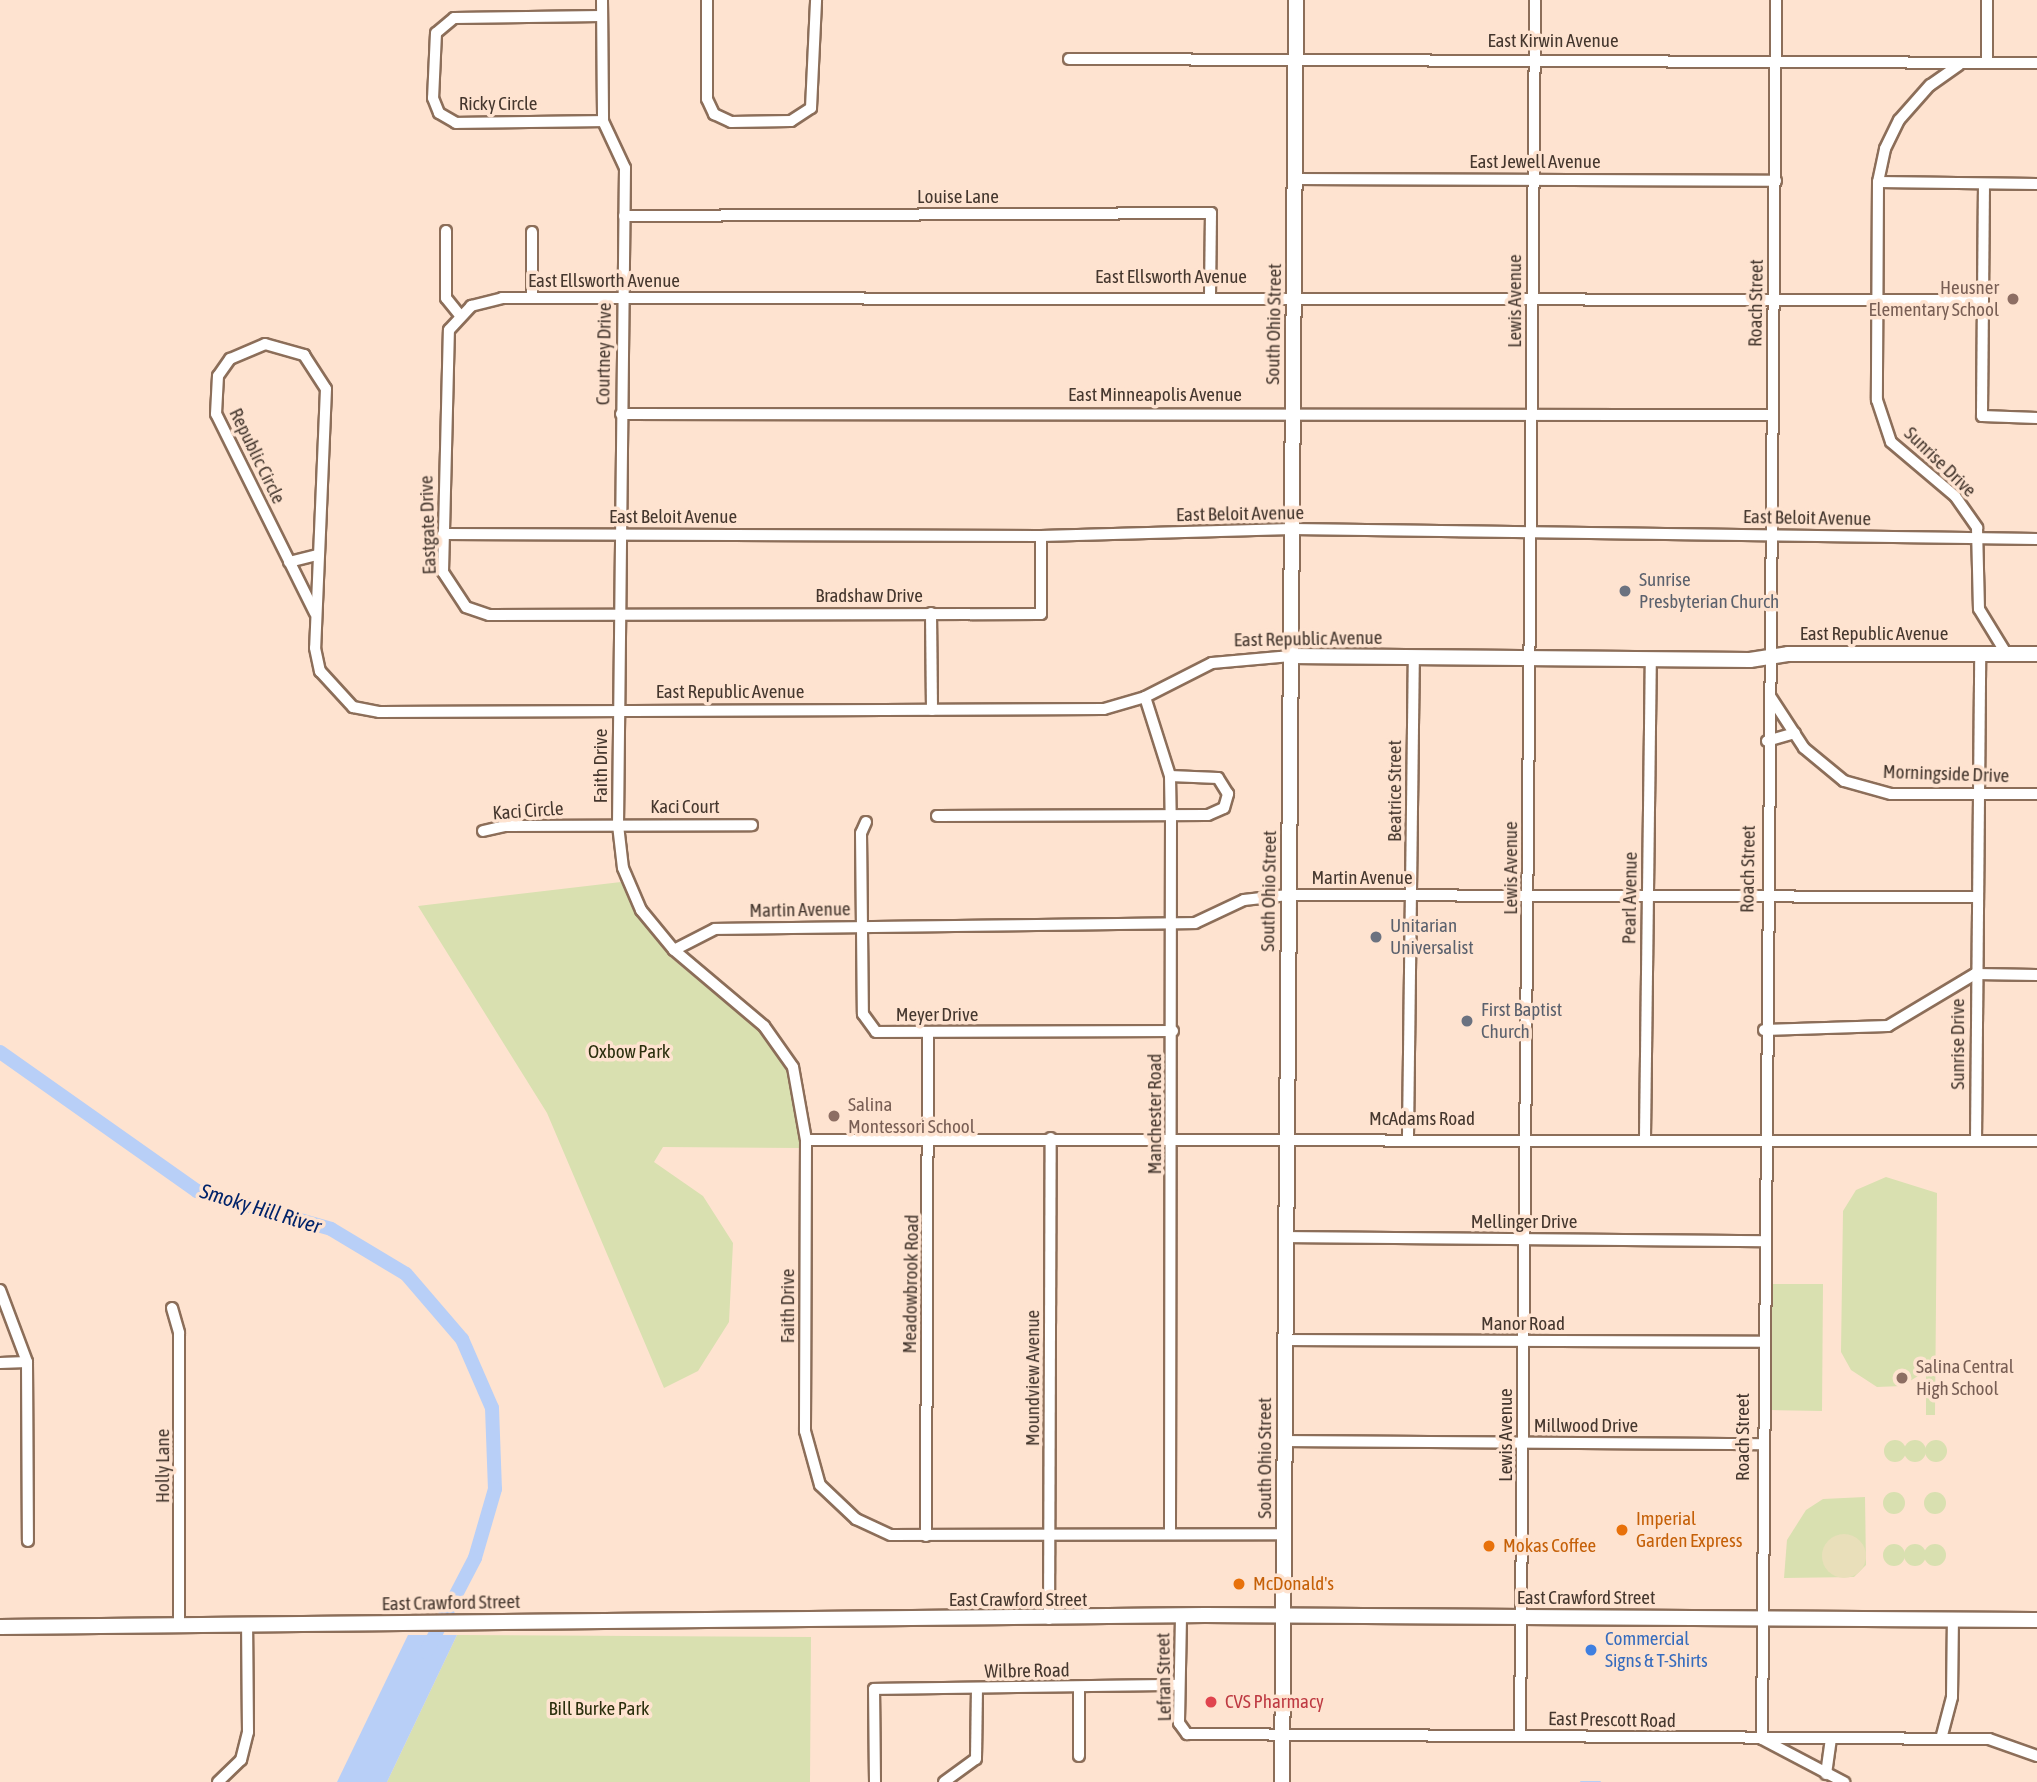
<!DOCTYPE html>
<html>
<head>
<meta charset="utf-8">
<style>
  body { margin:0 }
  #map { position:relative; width:2037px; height:1782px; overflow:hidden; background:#fee3d0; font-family:"Asap Condensed",sans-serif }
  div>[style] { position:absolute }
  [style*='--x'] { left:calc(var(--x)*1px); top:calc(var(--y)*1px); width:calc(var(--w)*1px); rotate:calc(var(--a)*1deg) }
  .green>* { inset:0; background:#d9e0b0 }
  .round { border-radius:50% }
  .sand>* { inset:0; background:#e9dfba }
  .water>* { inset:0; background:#b8cff7 }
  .stream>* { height:2.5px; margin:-1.25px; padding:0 1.25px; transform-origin:1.25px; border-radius:1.25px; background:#b8cff7 }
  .river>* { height:14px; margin:-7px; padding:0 7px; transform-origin:7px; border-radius:7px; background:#b8cff7 }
  .roads { filter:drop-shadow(2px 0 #8c6e59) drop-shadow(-2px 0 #8c6e59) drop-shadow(0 2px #8c6e59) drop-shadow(0 -2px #8c6e59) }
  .street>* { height:10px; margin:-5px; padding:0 5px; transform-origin:5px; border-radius:5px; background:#fff }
  .secondary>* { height:14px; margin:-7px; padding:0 7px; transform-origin:7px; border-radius:7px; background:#fff }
  .dots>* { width:19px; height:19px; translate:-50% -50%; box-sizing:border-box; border:4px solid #fee3d0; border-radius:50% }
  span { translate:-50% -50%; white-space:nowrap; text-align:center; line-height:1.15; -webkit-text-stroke:7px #fee3d0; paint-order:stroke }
  .street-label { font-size:19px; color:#45372e }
  .education-label { font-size:19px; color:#785e54 }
  .right { translate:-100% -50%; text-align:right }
  .left { translate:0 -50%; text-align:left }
  .worship-label { font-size:19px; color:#5b616d }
  .park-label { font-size:19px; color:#2b2f0d }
  .food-label { font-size:19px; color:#c56008 }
  .shop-label { font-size:19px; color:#366cbe }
  .health-label { font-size:19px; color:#be3a42 }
  .water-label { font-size:21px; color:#00236a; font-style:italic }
</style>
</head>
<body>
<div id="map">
  <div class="green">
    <div style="clip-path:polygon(621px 882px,669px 956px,763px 1033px,790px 1073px,799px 1105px,801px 1148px,663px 1147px,654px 1162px,703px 1196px,733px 1243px,729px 1322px,698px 1371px,664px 1388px,547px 1113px,418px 906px)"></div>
    <div style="clip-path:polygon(1886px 1177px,1937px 1193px,1935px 1415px,1926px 1415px,1926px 1371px,1902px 1386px,1877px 1387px,1851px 1370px,1841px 1352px,1843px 1211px,1856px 1190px)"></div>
    <div style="clip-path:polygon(1771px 1284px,1823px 1284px,1822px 1411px,1771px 1410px)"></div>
    <div class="round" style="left:1904px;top:1440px;width:22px;height:22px"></div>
    <div class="round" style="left:1884px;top:1440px;width:22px;height:22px"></div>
    <div class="round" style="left:1925px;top:1440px;width:22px;height:22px"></div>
    <div class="round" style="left:1924px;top:1492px;width:22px;height:22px"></div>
    <div class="round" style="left:1883px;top:1492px;width:22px;height:22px"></div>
    <div style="clip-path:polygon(1865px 1497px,1866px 1565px,1854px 1577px,1784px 1578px,1787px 1540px,1806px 1510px,1823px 1499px)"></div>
    <div class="round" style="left:1883px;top:1544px;width:22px;height:22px"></div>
    <div class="round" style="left:1904px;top:1544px;width:22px;height:22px"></div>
    <div class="round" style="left:1924px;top:1544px;width:22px;height:22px"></div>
    <div style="clip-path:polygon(457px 1635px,811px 1637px,810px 1782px,387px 1782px)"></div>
  </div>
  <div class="sand">
    <div class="round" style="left:1822px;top:1534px;width:44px;height:44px"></div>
  </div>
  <div class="water">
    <div style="clip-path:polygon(408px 1635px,457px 1635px,387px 1782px,337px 1782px)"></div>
  </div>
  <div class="stream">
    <div style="--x:1581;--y:1782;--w:19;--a:0"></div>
  </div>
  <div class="river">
    <div style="--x:0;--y:1052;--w:241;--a:35.2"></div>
    <div style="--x:197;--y:1191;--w:139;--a:15.8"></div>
    <div style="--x:331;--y:1229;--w:87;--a:31"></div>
    <div style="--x:406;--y:1274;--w:86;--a:49.3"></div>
    <div style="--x:462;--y:1339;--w:75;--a:66.5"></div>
    <div style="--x:492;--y:1408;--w:81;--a:87.9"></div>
    <div style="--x:495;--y:1489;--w:72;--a:106.2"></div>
    <div style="--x:475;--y:1558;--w:106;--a:117.5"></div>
  </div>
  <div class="roads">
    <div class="street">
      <div style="--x:602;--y:0;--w:121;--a:89.5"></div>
      <div style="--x:603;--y:121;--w:52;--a:64.9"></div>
      <div style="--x:625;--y:168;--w:657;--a:90.61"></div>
      <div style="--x:618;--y:825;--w:43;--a:83.4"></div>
      <div style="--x:623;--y:868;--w:46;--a:66.8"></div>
      <div style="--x:641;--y:910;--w:52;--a:50.5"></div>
      <div style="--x:674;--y:950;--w:118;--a:40.2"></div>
      <div style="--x:764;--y:1026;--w:50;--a:54.7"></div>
      <div style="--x:793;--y:1067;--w:74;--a:79.9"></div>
      <div style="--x:806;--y:1140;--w:291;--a:90.2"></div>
      <div style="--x:805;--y:1431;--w:56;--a:74.5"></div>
      <div style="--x:820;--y:1485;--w:50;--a:43.4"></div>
      <div style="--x:856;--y:1519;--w:38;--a:25"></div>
      <div style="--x:891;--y:1535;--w:393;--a:-0.1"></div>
      <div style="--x:707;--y:0;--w:99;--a:90"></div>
      <div style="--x:707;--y:99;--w:17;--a:65"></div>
      <div style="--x:714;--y:114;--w:19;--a:25"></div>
      <div style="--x:731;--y:122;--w:60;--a:-1"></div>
      <div style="--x:791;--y:121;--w:24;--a:-33"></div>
      <div style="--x:811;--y:108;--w:108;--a:-87.3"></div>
      <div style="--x:1776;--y:0;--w:1739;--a:90.46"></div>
      <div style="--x:1762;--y:1739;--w:93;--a:27.7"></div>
      <div style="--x:1987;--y:0;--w:63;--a:90"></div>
      <div style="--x:601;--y:16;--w:147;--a:179.2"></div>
      <div style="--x:454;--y:18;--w:23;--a:140"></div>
      <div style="--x:436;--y:33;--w:65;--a:92.6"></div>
      <div style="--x:433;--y:98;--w:16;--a:68"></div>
      <div style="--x:439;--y:113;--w:20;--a:30"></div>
      <div style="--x:456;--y:123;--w:147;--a:-0.8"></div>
      <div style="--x:1069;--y:59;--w:968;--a:0.24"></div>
      <div style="--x:1959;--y:65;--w:35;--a:145"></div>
      <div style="--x:1930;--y:85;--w:47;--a:131.5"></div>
      <div style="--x:1899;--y:120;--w:32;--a:116"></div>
      <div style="--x:1885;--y:149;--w:34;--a:102"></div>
      <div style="--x:1878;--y:182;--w:218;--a:90.3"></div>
      <div style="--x:1877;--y:400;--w:44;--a:71.6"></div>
      <div style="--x:1891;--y:442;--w:84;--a:40.2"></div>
      <div style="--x:1955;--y:496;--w:39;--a:55"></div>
      <div style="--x:1977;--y:528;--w:81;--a:88.6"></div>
      <div style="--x:1979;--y:609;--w:52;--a:58.5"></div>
      <div style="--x:1295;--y:179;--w:481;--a:0.2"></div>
      <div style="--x:1878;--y:182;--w:159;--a:0.7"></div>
      <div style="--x:1984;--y:184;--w:232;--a:90.5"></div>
      <div style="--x:1982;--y:416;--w:55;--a:2.1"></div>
      <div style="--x:624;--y:216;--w:587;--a:-0.29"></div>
      <div style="--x:1211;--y:213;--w:81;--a:90.7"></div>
      <div style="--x:446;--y:231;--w:67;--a:90"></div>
      <div style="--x:446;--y:298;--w:21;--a:51"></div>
      <div style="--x:532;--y:298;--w:66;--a:-90"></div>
      <div style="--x:621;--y:414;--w:1152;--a:0.05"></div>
      <div style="--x:443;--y:534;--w:598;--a:0.19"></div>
      <div style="--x:1041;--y:536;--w:251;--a:-1.6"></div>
      <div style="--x:1292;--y:529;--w:745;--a:0.77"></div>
      <div style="--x:1041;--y:536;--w:78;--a:90"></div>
      <div style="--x:1041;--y:614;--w:552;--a:179.9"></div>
      <div style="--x:489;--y:615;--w:24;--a:-161"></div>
      <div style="--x:466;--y:607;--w:42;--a:-123.3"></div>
      <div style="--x:443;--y:572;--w:242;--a:-88.6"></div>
      <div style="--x:449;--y:330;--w:33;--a:-47"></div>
      <div style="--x:471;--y:306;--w:32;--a:-14"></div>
      <div style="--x:502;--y:298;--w:1479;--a:0.08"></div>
      <div style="--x:289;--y:562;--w:30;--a:-14"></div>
      <div style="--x:315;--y:613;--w:222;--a:-116.4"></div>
      <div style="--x:216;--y:414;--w:38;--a:-87"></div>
      <div style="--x:218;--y:376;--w:21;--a:-55"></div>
      <div style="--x:230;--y:359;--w:38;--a:-23"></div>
      <div style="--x:265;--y:344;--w:41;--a:15.8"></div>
      <div style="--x:304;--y:355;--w:40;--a:57.1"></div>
      <div style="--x:326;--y:389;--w:259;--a:92.4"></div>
      <div style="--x:315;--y:648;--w:24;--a:78"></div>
      <div style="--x:320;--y:671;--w:49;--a:47.5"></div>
      <div style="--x:353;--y:707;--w:26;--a:11"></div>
      <div style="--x:379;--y:712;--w:725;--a:-0.24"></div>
      <div style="--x:1104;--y:709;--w:43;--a:-16.3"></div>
      <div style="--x:1145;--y:697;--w:75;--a:-26.9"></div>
      <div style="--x:1212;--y:663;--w:79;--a:-5.1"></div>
      <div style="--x:931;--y:613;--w:97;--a:89.4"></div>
      <div style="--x:1770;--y:696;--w:62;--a:56.8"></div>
      <div style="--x:1804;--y:748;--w:52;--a:39.5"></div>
      <div style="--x:1844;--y:781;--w:49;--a:15.5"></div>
      <div style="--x:1891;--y:794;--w:146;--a:0"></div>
      <div style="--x:1145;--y:697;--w:83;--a:72.4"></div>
      <div style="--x:1170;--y:776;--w:39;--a:89"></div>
      <div style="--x:1171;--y:815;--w:719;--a:90.08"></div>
      <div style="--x:1767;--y:741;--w:29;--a:-16"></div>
      <div style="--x:937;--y:816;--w:271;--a:-0.2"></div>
      <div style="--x:1208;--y:815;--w:17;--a:-24"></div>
      <div style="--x:1224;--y:808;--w:15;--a:-74"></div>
      <div style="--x:1228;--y:794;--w:19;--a:-122"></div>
      <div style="--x:1218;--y:778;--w:48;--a:-177.6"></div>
      <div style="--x:866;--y:822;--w:12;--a:114"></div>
      <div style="--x:861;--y:833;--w:181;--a:89.4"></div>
      <div style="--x:863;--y:1014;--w:22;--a:54"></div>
      <div style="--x:876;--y:1032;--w:297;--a:-0.2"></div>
      <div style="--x:483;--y:831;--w:23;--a:-13"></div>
      <div style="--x:505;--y:826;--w:247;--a:-0.2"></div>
      <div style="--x:674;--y:950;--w:46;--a:-27.1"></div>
      <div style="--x:715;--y:929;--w:480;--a:-0.7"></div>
      <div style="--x:1195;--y:923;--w:54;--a:-25.1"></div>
      <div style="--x:1244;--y:900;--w:44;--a:-6.5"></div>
      <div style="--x:1288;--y:895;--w:689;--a:0.17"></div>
      <div style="--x:1764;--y:1030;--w:124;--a:-1.8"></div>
      <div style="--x:1888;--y:1026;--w:101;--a:-30.9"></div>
      <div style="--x:1975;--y:974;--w:62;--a:0.9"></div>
      <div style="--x:1408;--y:1136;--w:479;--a:-89.3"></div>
      <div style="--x:1645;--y:1137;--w:478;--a:-89.3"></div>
      <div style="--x:806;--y:1140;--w:1231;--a:0.05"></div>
      <div style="--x:1976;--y:1140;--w:487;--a:-89.5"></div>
      <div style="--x:1285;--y:1237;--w:477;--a:0.5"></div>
      <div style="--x:0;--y:1290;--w:77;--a:69.4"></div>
      <div style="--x:27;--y:1362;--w:179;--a:89.7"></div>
      <div style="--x:172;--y:1308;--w:26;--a:74"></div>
      <div style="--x:179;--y:1333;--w:293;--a:90"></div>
      <div style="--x:1285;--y:1340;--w:477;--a:0.2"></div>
      <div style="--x:0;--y:1363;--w:27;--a:-2"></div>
      <div style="--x:1285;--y:1441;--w:476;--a:0.4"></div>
      <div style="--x:926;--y:1536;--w:503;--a:-89.77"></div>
      <div style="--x:1181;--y:1617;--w:106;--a:91.1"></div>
      <div style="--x:1179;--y:1723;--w:14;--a:54"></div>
      <div style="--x:1187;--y:1734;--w:802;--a:0.36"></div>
      <div style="--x:1989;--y:1739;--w:51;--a:19.5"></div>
      <div style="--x:1049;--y:1619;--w:481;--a:-89.8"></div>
      <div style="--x:1520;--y:1736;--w:1736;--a:-89.5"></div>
      <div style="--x:1941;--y:1739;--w:43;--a:-75.3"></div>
      <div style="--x:1952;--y:1697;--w:77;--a:-89.3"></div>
      <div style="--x:1079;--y:1756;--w:68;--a:-90"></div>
      <div style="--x:1826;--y:1774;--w:35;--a:-82"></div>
      <div style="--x:218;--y:1782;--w:32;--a:-44"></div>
      <div style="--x:241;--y:1760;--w:29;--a:-76"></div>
      <div style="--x:248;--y:1732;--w:107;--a:-90.5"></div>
      <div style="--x:875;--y:1782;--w:93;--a:-90.6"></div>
      <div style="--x:874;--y:1689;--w:305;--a:-0.8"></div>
      <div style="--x:944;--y:1782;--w:39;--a:-36"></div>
      <div style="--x:976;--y:1759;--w:70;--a:-89.2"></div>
    </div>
    <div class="secondary">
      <div style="--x:1291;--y:656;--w:459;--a:0.5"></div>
      <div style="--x:1750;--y:660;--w:38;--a:-9"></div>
      <div style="--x:1788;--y:654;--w:249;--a:0"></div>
      <div style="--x:0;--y:1627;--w:1205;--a:-0.57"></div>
      <div style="--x:1205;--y:1615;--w:832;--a:0.34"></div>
      <div style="--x:1282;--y:1782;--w:1782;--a:-89.55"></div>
    </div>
  </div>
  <div class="dots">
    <div style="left:2013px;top:299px;background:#8d6e63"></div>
    <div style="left:1625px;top:591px;background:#6b7280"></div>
    <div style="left:1376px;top:937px;background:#6b7280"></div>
    <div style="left:1467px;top:1021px;background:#6b7280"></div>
    <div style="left:834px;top:1116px;background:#8d6e63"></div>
    <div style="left:1902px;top:1378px;background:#8d6e63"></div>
    <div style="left:1622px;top:1530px;background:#e8710a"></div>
    <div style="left:1489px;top:1546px;background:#e8710a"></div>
    <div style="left:1239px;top:1584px;background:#e8710a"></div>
    <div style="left:1591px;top:1650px;background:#3f7fe0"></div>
    <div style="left:1211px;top:1702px;background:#e0444e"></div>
  </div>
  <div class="street-label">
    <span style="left:1553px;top:41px">East Kirwin Avenue</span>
    <span style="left:498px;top:104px">Ricky Circle</span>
    <span style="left:1535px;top:162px">East Jewell Avenue</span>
    <span style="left:958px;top:197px">Louise Lane</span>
    <span style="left:1171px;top:277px">East Ellsworth Avenue</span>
    <span style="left:604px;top:281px">East Ellsworth Avenue</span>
    <span style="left:1515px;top:301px;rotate:-90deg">Lewis Avenue</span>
    <span style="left:1756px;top:303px;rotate:-89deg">Roach Street</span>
    <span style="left:1274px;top:324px;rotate:-89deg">South Ohio Street</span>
    <span style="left:604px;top:354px;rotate:-89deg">Courtney Drive</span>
    <span style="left:1155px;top:395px">East Minneapolis Avenue</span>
    <span style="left:257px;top:456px;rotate:64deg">Republic Circle</span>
    <span style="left:1940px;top:462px;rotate:44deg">Sunrise Drive</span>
    <span style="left:1240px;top:514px;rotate:-1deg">East Beloit Avenue</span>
    <span style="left:673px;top:517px">East Beloit Avenue</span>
    <span style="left:1807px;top:518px;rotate:1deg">East Beloit Avenue</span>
    <span style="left:428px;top:525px;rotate:-92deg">Eastgate Drive</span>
    <span style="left:869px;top:596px">Bradshaw Drive</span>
    <span style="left:1874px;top:634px">East Republic Avenue</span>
    <span style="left:1308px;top:639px;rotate:-1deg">East Republic Avenue</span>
    <span style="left:730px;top:692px">East Republic Avenue</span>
    <span style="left:601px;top:766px;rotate:-90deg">Faith Drive</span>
    <span style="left:1946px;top:774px;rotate:2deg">Morningside Drive</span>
    <span style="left:1395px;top:791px;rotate:-90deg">Beatrice Street</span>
    <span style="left:685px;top:807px">Kaci Court</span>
    <span style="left:528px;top:811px;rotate:-4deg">Kaci Circle</span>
    <span style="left:1511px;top:868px;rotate:-90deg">Lewis Avenue</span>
    <span style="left:1748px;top:869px;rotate:-89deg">Roach Street</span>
    <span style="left:1362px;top:878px">Martin Avenue</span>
    <span style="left:1269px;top:891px;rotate:-89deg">South Ohio Street</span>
    <span style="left:1630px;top:898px;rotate:-89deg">Pearl Avenue</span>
    <span style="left:800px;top:910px;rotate:-1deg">Martin Avenue</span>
    <span style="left:937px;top:1015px">Meyer Drive</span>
    <span style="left:1958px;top:1044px;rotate:-90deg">Sunrise Drive</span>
    <span style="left:1155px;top:1114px;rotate:-90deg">Manchester Road</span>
    <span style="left:1422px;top:1119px">McAdams Road</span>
    <span style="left:1524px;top:1222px">Mellinger Drive</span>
    <span style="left:911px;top:1284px;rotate:-89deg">Meadowbrook Road</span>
    <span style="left:788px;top:1306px;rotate:-90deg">Faith Drive</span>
    <span style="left:1523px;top:1324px">Manor Road</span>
    <span style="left:1033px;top:1378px;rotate:-90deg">Moundview Avenue</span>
    <span style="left:1586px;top:1426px">Millwood Drive</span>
    <span style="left:1506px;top:1435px;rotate:-90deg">Lewis Avenue</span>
    <span style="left:1743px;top:1437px;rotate:-90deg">Roach Street</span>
    <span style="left:1265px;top:1458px;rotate:-90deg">South Ohio Street</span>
    <span style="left:163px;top:1466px;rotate:-90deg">Holly Lane</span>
    <span style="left:1586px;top:1598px">East Crawford Street</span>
    <span style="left:1018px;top:1600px">East Crawford Street</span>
    <span style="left:451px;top:1603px;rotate:-1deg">East Crawford Street</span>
    <span style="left:1027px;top:1671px;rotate:-1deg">Wilbre Road</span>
    <span style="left:1164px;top:1677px;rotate:-91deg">Lefran Street</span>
    <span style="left:1612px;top:1720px;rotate:1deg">East Prescott Road</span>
  </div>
  <div class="education-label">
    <span class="right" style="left:1999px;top:299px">Heusner<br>Elementary School</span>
    <span class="left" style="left:848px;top:1116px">Salina<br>Montessori School</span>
    <span class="left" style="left:1916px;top:1378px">Salina Central<br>High School</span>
  </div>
  <div class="worship-label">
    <span class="left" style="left:1639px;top:591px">Sunrise<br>Presbyterian Church</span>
    <span class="left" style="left:1390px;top:937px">Unitarian<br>Universalist</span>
    <span class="left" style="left:1481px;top:1021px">First Baptist<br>Church</span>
  </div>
  <div class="park-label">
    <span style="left:629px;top:1052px">Oxbow Park</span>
    <span style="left:599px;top:1709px">Bill Burke Park</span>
  </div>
  <div class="food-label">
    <span class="left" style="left:1636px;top:1530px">Imperial<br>Garden Express</span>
    <span class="left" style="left:1503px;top:1546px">Mokas Coffee</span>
    <span class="left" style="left:1253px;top:1584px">McDonald's</span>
  </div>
  <div class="shop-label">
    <span class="left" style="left:1605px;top:1650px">Commercial<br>Signs &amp; T-Shirts</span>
  </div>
  <div class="health-label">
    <span class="left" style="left:1225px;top:1702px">CVS Pharmacy</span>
  </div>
  <div class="water-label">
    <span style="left:261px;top:1208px;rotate:17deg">Smoky Hill River</span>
  </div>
</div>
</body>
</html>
